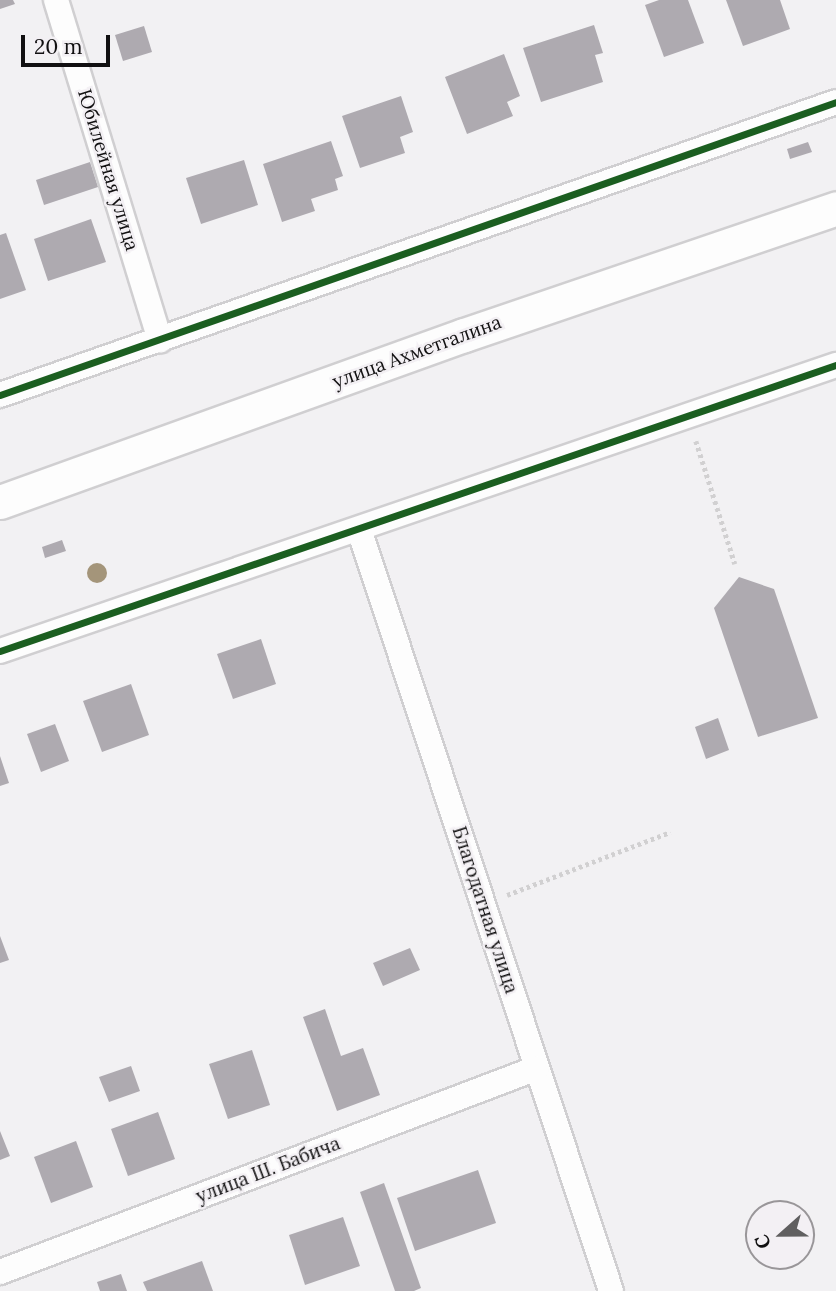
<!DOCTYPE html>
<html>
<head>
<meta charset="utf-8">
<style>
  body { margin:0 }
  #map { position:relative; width:836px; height:1291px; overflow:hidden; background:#f2f1f3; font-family:Lora,serif }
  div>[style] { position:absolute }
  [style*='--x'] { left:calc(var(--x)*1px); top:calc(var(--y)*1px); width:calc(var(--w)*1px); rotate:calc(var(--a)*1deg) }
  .building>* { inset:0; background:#aeaab0 }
  .path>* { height:4.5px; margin-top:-2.25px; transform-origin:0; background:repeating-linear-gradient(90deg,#d1d0d1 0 3.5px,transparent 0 7px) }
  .roads { filter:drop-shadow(2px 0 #d0cfd1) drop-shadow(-2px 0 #d0cfd1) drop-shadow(0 2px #d0cfd1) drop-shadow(0 -2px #d0cfd1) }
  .minor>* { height:24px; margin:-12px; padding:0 12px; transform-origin:12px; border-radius:12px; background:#fdfdfd }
  .secondary>* { height:33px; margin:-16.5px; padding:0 16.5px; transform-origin:16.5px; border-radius:16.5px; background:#fdfdfd }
  .cycleway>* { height:7px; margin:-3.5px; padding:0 3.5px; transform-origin:3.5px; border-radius:3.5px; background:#1b5e20 }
  .trees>* { width:20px; height:20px; margin:-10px; border-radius:50%; background:#a4957a }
  span { translate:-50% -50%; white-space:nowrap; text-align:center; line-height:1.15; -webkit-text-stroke:5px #f3f0f4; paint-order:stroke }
  .street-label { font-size:19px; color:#111011 }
  .north { position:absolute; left:745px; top:1200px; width:70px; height:70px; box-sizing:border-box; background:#f3f0f4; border:2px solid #999699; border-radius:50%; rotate:249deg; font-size:19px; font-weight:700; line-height:28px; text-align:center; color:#111011 }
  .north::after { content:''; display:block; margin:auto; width:24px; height:32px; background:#605f60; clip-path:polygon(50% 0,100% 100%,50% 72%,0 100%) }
  .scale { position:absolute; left:21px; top:35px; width:89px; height:32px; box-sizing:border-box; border:4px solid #111011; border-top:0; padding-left:9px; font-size:21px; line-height:24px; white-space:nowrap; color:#111011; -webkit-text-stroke:5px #f3f0f4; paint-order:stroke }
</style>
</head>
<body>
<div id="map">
  <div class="building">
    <div style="clip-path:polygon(0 0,13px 0,15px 4px,0 9px)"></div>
    <div style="clip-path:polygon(659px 0,688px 0,704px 43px,664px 57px,645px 5px)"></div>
    <div style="clip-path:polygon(726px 0,780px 0,790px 29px,743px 46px)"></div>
    <div style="clip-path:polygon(594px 25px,603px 53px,595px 55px,603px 82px,541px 102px,523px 48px)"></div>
    <div style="clip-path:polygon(144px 26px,152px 52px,123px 61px,115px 35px)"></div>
    <div style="clip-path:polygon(504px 54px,520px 96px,507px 102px,513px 116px,467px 134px,445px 77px)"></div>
    <div style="clip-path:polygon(401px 96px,413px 132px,400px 137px,405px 153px,360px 168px,342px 116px)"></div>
    <div style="clip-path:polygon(331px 141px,343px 176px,335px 179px,338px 190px,311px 199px,315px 211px,282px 222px,263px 164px)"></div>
    <div style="clip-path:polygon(808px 142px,812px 152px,790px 159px,787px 149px)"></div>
    <div style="clip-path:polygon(244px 160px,258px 205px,201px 224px,186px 178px)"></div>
    <div style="clip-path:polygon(90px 162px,98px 187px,44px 205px,36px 180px)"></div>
    <div style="clip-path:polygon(91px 219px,106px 262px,48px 281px,34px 239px)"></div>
    <div style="clip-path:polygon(6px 233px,26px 290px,0 299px,0 235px)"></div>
    <div style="clip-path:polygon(62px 540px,66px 551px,45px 558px,42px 547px)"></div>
    <div style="clip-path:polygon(739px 577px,774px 589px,818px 718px,758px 737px,714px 608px)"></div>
    <div style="clip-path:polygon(261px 639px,276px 684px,233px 699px,217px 654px)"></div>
    <div style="clip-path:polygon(131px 684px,149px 735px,102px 752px,83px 701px)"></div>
    <div style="clip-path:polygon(718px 718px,729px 750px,706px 759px,695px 727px)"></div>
    <div style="clip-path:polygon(55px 724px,69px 761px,41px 772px,27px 734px)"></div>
    <div style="clip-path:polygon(0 756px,9px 783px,0 786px)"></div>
    <div style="clip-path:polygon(0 936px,9px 960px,0 963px)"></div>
    <div style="clip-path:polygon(410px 948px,420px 970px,383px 986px,373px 963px)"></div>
    <div style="clip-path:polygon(325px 1009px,341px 1056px,363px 1048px,380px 1095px,337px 1111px,303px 1017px)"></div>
    <div style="clip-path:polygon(252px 1050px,270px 1105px,228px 1119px,209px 1064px)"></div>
    <div style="clip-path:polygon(131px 1066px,140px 1091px,109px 1102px,99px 1077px)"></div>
    <div style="clip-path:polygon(158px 1112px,175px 1159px,128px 1176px,111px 1129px)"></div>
    <div style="clip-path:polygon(0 1131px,10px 1156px,0 1160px)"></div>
    <div style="clip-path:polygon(76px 1141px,93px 1187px,51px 1203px,34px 1157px)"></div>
    <div style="clip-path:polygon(478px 1170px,496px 1223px,415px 1251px,397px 1198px)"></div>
    <div style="clip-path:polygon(384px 1183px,421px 1288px,414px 1291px,395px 1291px,360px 1192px)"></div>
    <div style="clip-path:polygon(343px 1217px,360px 1266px,305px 1285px,289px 1235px)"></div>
    <div style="clip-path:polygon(202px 1261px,213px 1291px,147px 1291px,143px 1282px)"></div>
    <div style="clip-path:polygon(121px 1274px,127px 1291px,100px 1291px,97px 1282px)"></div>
  </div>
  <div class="path">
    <div style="--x:696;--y:441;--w:129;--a:72.4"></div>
    <div style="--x:507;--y:895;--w:175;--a:-21.1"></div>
  </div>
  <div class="roads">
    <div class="minor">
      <div style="--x:56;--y:0;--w:356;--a:73"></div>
      <div style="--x:0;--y:395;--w:886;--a:-19.31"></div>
      <div style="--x:359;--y:529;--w:803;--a:71.7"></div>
      <div style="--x:0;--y:651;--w:884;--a:-18.89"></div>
      <div style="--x:0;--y:1272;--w:574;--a:-20.8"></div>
    </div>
    <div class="secondary">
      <div style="--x:0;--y:502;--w:493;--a:-19.8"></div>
      <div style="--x:464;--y:335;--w:393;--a:-18.8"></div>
    </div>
  </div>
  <div class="cycleway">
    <div style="--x:0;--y:395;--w:886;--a:-19.31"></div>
    <div style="--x:0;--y:651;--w:884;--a:-18.89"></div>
  </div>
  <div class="trees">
    <div style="left:97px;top:573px"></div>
  </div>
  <div class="street-label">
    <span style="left:108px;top:170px;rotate:73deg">Юбилейная улица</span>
    <span style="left:417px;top:352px;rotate:-20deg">улица Ахметгалина</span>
    <span style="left:485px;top:910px;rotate:72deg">Благодатная улица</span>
    <span style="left:268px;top:1170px;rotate:-21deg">улица Ш. Бабича</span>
  </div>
  <div class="north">С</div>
  <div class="scale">20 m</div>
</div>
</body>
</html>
